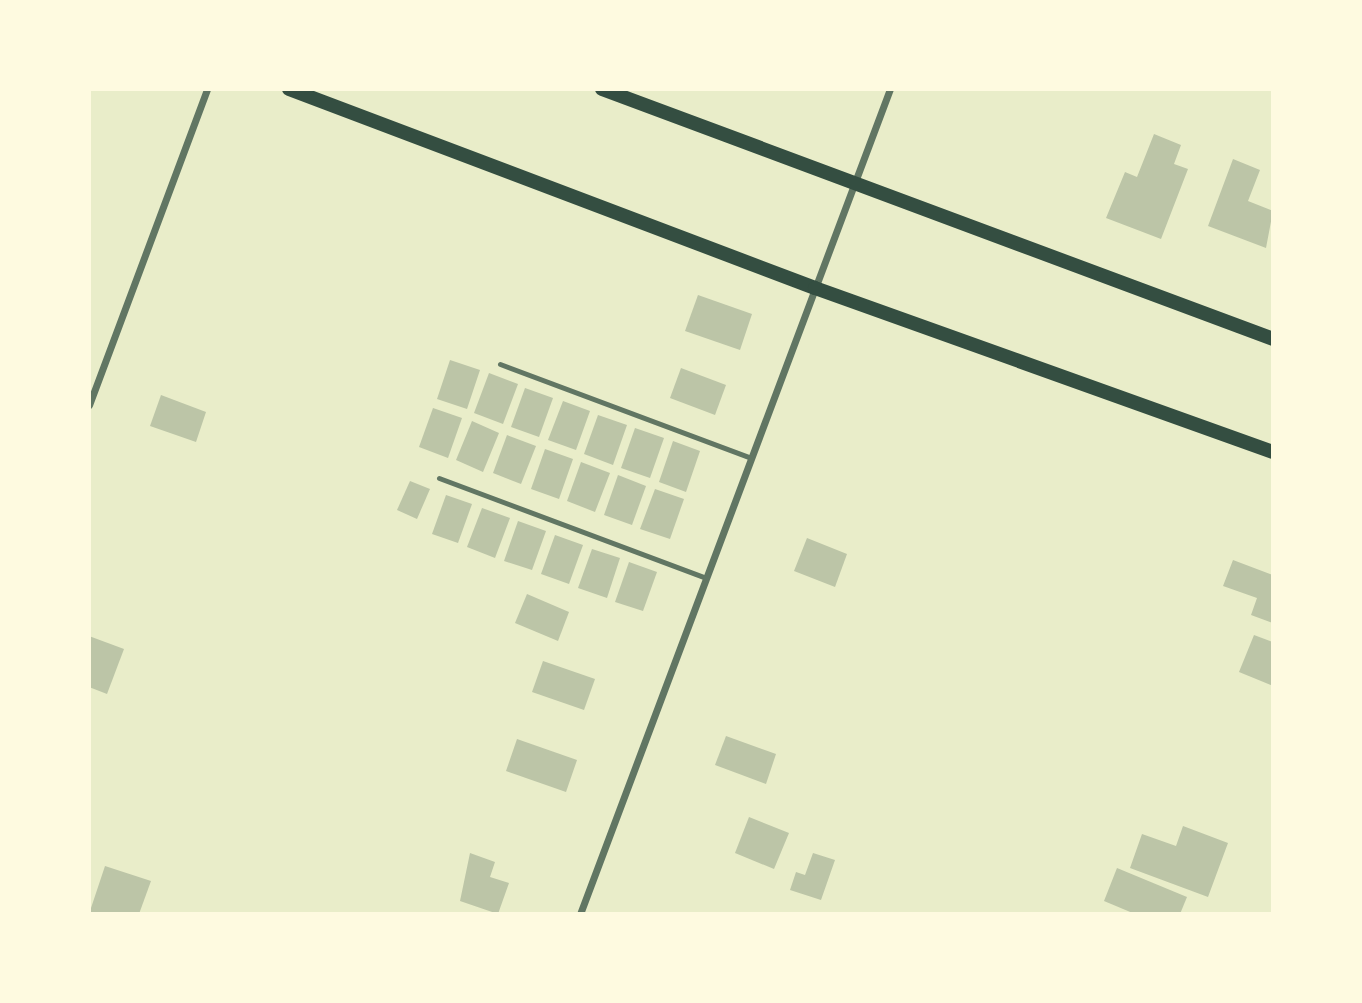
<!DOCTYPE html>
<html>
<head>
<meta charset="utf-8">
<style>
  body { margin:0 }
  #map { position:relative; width:1362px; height:1003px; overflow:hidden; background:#e9edc9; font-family:"PT Sans Narrow",sans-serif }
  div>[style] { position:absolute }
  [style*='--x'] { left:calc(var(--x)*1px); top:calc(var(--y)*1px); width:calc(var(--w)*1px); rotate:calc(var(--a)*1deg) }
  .building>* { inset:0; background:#bcc5a7 }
  .service>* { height:5px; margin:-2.5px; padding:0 2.5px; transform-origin:2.5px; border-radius:2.5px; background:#617663 }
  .minor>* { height:7px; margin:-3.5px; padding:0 3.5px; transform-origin:3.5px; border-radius:3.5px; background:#617663 }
  .secondary>* { height:14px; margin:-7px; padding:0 7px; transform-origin:7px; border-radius:7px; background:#344e41 }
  span { translate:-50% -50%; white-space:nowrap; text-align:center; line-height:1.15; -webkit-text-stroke:7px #fefae0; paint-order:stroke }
  .frame { position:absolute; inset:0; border:91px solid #fefae0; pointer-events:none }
</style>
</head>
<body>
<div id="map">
  <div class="building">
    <div style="clip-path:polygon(1154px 134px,1181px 145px,1174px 164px,1188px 169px,1161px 239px,1106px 218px,1125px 172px,1137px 177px)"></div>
    <div style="clip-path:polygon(1233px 159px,1260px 170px,1248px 201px,1273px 211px,1266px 248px,1208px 226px)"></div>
    <div style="clip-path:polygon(698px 295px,752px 314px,740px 350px,685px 331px)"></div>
    <div style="clip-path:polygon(450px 360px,480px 370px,467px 409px,437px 399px)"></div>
    <div style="clip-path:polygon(681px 368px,726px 385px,715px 415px,670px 398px)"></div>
    <div style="clip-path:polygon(489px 373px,518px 384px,503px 424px,474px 413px)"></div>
    <div style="clip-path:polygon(525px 388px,553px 398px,539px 437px,511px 427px)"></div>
    <div style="clip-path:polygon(161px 395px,206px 412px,196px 442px,150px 426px)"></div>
    <div style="clip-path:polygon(563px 401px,590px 411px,576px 450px,548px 440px)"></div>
    <div style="clip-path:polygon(433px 408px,462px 418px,448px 458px,419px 447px)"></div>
    <div style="clip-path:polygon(598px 415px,627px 425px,613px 465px,584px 454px)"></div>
    <div style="clip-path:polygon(472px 421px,499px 433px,483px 472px,456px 460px)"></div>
    <div style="clip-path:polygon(635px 428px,664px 438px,650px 478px,621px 468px)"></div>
    <div style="clip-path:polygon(507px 435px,536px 446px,521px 484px,493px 473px)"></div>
    <div style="clip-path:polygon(673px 441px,700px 451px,686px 492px,659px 482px)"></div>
    <div style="clip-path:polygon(545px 449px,573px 459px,559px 499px,531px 489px)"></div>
    <div style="clip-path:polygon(581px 462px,610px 473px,595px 512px,567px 501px)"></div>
    <div style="clip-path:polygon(618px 475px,646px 486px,632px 525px,604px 515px)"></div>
    <div style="clip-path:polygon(410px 481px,430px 489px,417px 519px,397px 510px)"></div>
    <div style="clip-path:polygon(655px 489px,684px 499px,670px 539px,640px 529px)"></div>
    <div style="clip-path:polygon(446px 495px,472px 504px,458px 543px,432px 534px)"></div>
    <div style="clip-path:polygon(482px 508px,510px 518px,495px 558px,467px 547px)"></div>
    <div style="clip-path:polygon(518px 521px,546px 531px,532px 570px,504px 561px)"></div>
    <div style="clip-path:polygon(555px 535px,583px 545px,569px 584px,541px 574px)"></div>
    <div style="clip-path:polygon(807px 538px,847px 554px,835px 587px,794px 571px)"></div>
    <div style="clip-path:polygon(592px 549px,620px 558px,607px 598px,578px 588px)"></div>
    <div style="clip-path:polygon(1233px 560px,1273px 575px,1273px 623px,1251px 615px,1257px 598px,1223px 586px)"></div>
    <div style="clip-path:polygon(629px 562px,657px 572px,643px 611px,615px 602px)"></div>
    <div style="clip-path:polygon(527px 594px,569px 612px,558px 641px,515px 623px)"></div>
    <div style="clip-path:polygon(1254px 635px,1273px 642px,1273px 686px,1239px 672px)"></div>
    <div style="clip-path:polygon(89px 636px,124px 649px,107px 694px,89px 687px)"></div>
    <div style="clip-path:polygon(543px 661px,595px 679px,584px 710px,532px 692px)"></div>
    <div style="clip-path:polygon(726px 736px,776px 754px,766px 784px,715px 765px)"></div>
    <div style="clip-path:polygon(517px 739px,577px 760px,566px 792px,506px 771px)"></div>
    <div style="clip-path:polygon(749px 817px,789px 833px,774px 869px,735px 853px)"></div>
    <div style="clip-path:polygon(1183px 826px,1228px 843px,1208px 897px,1130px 868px,1142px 834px,1176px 846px)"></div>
    <div style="clip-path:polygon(470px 853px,495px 862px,490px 877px,509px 883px,498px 914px,460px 901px)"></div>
    <div style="clip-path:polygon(813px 853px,835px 860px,821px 900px,790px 890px,796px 872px,805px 875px)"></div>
    <div style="clip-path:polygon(105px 866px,151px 881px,139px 914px,89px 914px)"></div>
    <div style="clip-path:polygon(1117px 868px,1187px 897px,1180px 914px,1135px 914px,1104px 901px)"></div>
  </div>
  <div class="service">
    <div style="--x:500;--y:364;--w:268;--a:20.5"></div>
    <div style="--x:439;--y:478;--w:285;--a:20.5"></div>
  </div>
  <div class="minor">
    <div style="--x:89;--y:405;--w:337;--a:-69.5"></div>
    <div style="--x:580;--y:914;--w:881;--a:-69.41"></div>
  </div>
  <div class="secondary">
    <div style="--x:289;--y:89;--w:562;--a:20.72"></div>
    <div style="--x:815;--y:288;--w:486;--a:19.7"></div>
    <div style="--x:602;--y:89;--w:716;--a:20.43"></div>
  </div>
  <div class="frame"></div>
</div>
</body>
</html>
